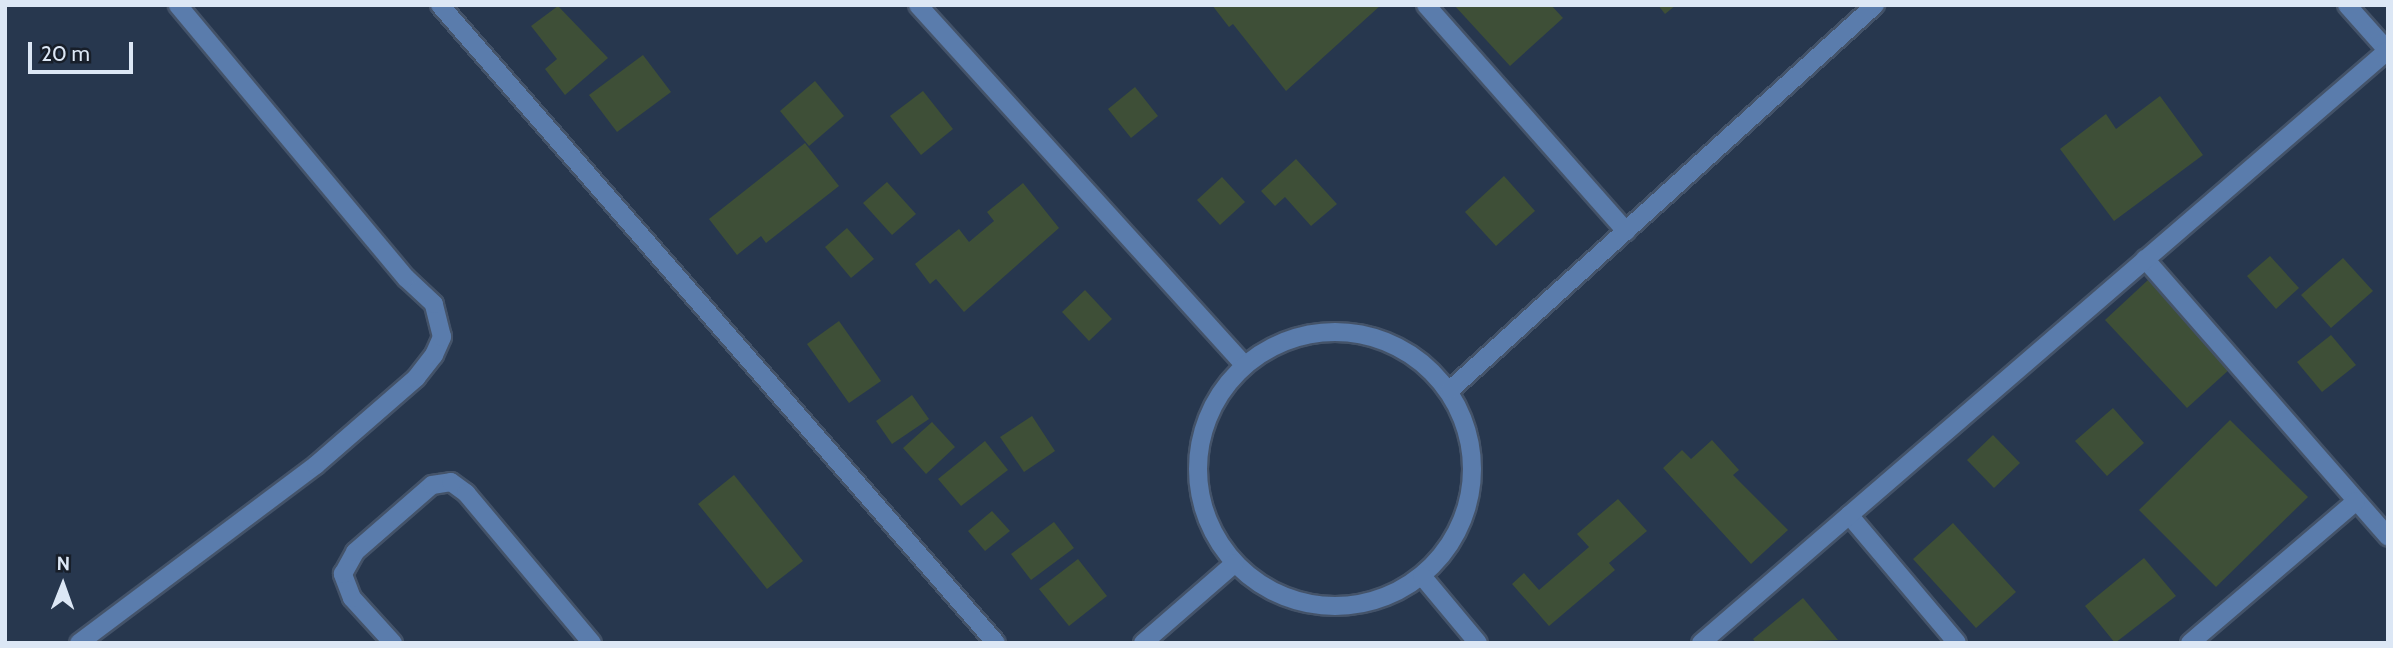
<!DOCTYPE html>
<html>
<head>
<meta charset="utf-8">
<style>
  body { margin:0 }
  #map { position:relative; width:2393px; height:648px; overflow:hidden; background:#27374e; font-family:Cabin,sans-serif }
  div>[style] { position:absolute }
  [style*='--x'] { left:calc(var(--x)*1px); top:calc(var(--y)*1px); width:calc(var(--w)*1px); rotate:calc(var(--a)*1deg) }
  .building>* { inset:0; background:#3e4f37 }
  .roads { filter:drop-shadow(2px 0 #445369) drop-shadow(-2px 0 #445369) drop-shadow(0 2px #445369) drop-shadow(0 -2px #445369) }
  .minor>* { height:18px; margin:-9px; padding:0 9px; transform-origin:9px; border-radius:9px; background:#5a7cac }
  .minor>.ring { margin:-9px; padding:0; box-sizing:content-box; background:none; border:18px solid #5a7cac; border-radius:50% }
  span { translate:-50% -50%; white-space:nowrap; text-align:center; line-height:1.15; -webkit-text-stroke:5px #171e29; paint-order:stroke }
  .frame { position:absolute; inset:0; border:7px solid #dce7f5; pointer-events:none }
  .north { position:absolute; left:28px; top:550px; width:70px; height:70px; -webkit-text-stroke:5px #171e29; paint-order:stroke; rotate:1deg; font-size:19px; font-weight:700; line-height:28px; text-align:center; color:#dce7f5 }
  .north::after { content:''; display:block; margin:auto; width:24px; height:32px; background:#dce7f5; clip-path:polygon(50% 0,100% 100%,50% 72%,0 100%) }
  .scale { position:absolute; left:28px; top:42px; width:105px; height:32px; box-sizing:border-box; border:4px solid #dce7f5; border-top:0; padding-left:9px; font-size:21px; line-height:24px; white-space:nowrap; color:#dce7f5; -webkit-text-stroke:5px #171e29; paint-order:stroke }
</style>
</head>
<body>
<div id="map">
  <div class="building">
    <div style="clip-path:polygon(1212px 5px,1381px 5px,1286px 91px,1233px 24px,1229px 27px)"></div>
    <div style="clip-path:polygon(1454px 5px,1551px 5px,1563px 18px,1510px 66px)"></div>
    <div style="clip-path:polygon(1658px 5px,1676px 5px,1665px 14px)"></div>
    <div style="clip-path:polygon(558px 6px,608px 58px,565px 95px,545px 69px,557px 59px,531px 26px)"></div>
    <div style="clip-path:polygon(643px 55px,671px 92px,617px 132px,589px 95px)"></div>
    <div style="clip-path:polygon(815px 81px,844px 116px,809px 146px,780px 111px)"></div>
    <div style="clip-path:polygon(1135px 87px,1158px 116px,1131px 138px,1108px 109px)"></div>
    <div style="clip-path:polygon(923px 91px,953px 129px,921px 155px,890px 116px)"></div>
    <div style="clip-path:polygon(2160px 96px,2203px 155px,2114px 221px,2060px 149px,2106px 114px,2116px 129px)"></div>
    <div style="clip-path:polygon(805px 143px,839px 186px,766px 243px,761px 236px,737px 255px,709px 219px)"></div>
    <div style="clip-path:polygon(1296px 159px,1337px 204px,1311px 226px,1285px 197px,1275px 206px,1261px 191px)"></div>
    <div style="clip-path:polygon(1504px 176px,1535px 211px,1496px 246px,1465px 212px)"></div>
    <div style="clip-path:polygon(1222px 177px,1245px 202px,1220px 225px,1197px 200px)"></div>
    <div style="clip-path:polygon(887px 182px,916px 214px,892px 235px,863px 203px)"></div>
    <div style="clip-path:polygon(1023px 183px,1059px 228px,964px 312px,936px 279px,930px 284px,915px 264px,959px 229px,969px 242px,994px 221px,987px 212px)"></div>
    <div style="clip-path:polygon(847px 228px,874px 259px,851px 278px,825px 247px)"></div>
    <div style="clip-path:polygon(2270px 256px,2299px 288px,2276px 309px,2247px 276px)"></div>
    <div style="clip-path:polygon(2343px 258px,2373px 291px,2331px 328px,2301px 295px)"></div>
    <div style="clip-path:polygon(2148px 280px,2231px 368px,2187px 408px,2105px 320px)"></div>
    <div style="clip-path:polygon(1085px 290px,1112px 319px,1089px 341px,1062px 312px)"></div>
    <div style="clip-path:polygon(839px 321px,881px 381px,849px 403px,807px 344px)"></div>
    <div style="clip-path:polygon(2331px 335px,2356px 365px,2322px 392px,2297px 362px)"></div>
    <div style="clip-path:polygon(912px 395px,929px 419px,892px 444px,876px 421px)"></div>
    <div style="clip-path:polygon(2113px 408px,2144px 443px,2107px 476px,2075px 441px)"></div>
    <div style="clip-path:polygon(1032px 416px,1055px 451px,1024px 472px,1000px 437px)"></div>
    <div style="clip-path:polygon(2230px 420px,2308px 497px,2216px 587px,2139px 510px)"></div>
    <div style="clip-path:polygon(932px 422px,955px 447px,926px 474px,903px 448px)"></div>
    <div style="clip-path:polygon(1993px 435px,2020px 463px,1994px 488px,1967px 460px)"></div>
    <div style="clip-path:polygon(1712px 440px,1739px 470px,1733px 475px,1788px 530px,1751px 564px,1663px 468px,1682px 450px,1691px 459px)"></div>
    <div style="clip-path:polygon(985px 441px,1008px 470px,961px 506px,938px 479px)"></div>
    <div style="clip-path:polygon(734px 475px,803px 561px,767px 589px,698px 504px)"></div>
    <div style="clip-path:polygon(1618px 499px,1647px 531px,1609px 563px,1615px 570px,1549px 626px,1512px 584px,1524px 573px,1539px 590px,1589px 547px,1577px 534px)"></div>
    <div style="clip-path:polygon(992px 511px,1010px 531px,985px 551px,968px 531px)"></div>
    <div style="clip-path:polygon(1054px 522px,1074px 548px,1031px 580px,1011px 554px)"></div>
    <div style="clip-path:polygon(1953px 523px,2016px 592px,1976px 628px,1913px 559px)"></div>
    <div style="clip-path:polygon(2144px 558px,2176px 596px,2115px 643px,2085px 606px)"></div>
    <div style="clip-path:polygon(1078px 559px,1107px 596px,1069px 626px,1039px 589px)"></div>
    <div style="clip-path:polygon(1803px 598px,1838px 640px,1756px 643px,1753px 639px)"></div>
  </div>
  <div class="roads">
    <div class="minor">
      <div style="--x:440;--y:5;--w:846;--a:48.93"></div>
      <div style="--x:918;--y:5;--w:485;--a:47.8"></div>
      <div style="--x:1426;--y:5;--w:302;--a:48.5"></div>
      <div style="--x:2347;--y:5;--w:62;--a:48.3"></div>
      <div style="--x:2145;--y:259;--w:369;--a:48.8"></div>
      <div class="ring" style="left:1198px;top:332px;width:256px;height:256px"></div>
      <div style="--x:1449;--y:391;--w:575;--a:-42.18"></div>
      <div style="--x:1849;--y:515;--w:167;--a:49.8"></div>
      <div style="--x:1422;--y:576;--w:87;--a:50.1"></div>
      <div style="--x:79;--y:643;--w:296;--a:-36.9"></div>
      <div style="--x:316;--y:465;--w:133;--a:-41"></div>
      <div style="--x:416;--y:378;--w:29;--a:-52"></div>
      <div style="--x:434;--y:355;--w:20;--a:-66"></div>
      <div style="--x:442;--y:337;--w:34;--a:-104"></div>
      <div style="--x:434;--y:304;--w:38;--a:-137"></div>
      <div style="--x:406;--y:278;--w:356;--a:-129.9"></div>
      <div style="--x:393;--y:643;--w:61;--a:-132.3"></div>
      <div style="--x:352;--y:598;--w:26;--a:-111"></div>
      <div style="--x:343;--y:574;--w:25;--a:-61"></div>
      <div style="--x:355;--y:552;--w:102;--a:-41"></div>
      <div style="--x:432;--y:485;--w:19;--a:-9"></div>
      <div style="--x:451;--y:482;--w:19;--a:36"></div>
      <div style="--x:466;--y:493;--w:196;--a:50"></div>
      <div style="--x:1143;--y:643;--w:121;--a:-41"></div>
      <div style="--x:1701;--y:643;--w:906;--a:-40.79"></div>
      <div style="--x:2190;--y:643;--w:218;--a:-40.5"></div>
    </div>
  </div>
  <div class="frame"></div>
  <div class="north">N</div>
  <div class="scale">20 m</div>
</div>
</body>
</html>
